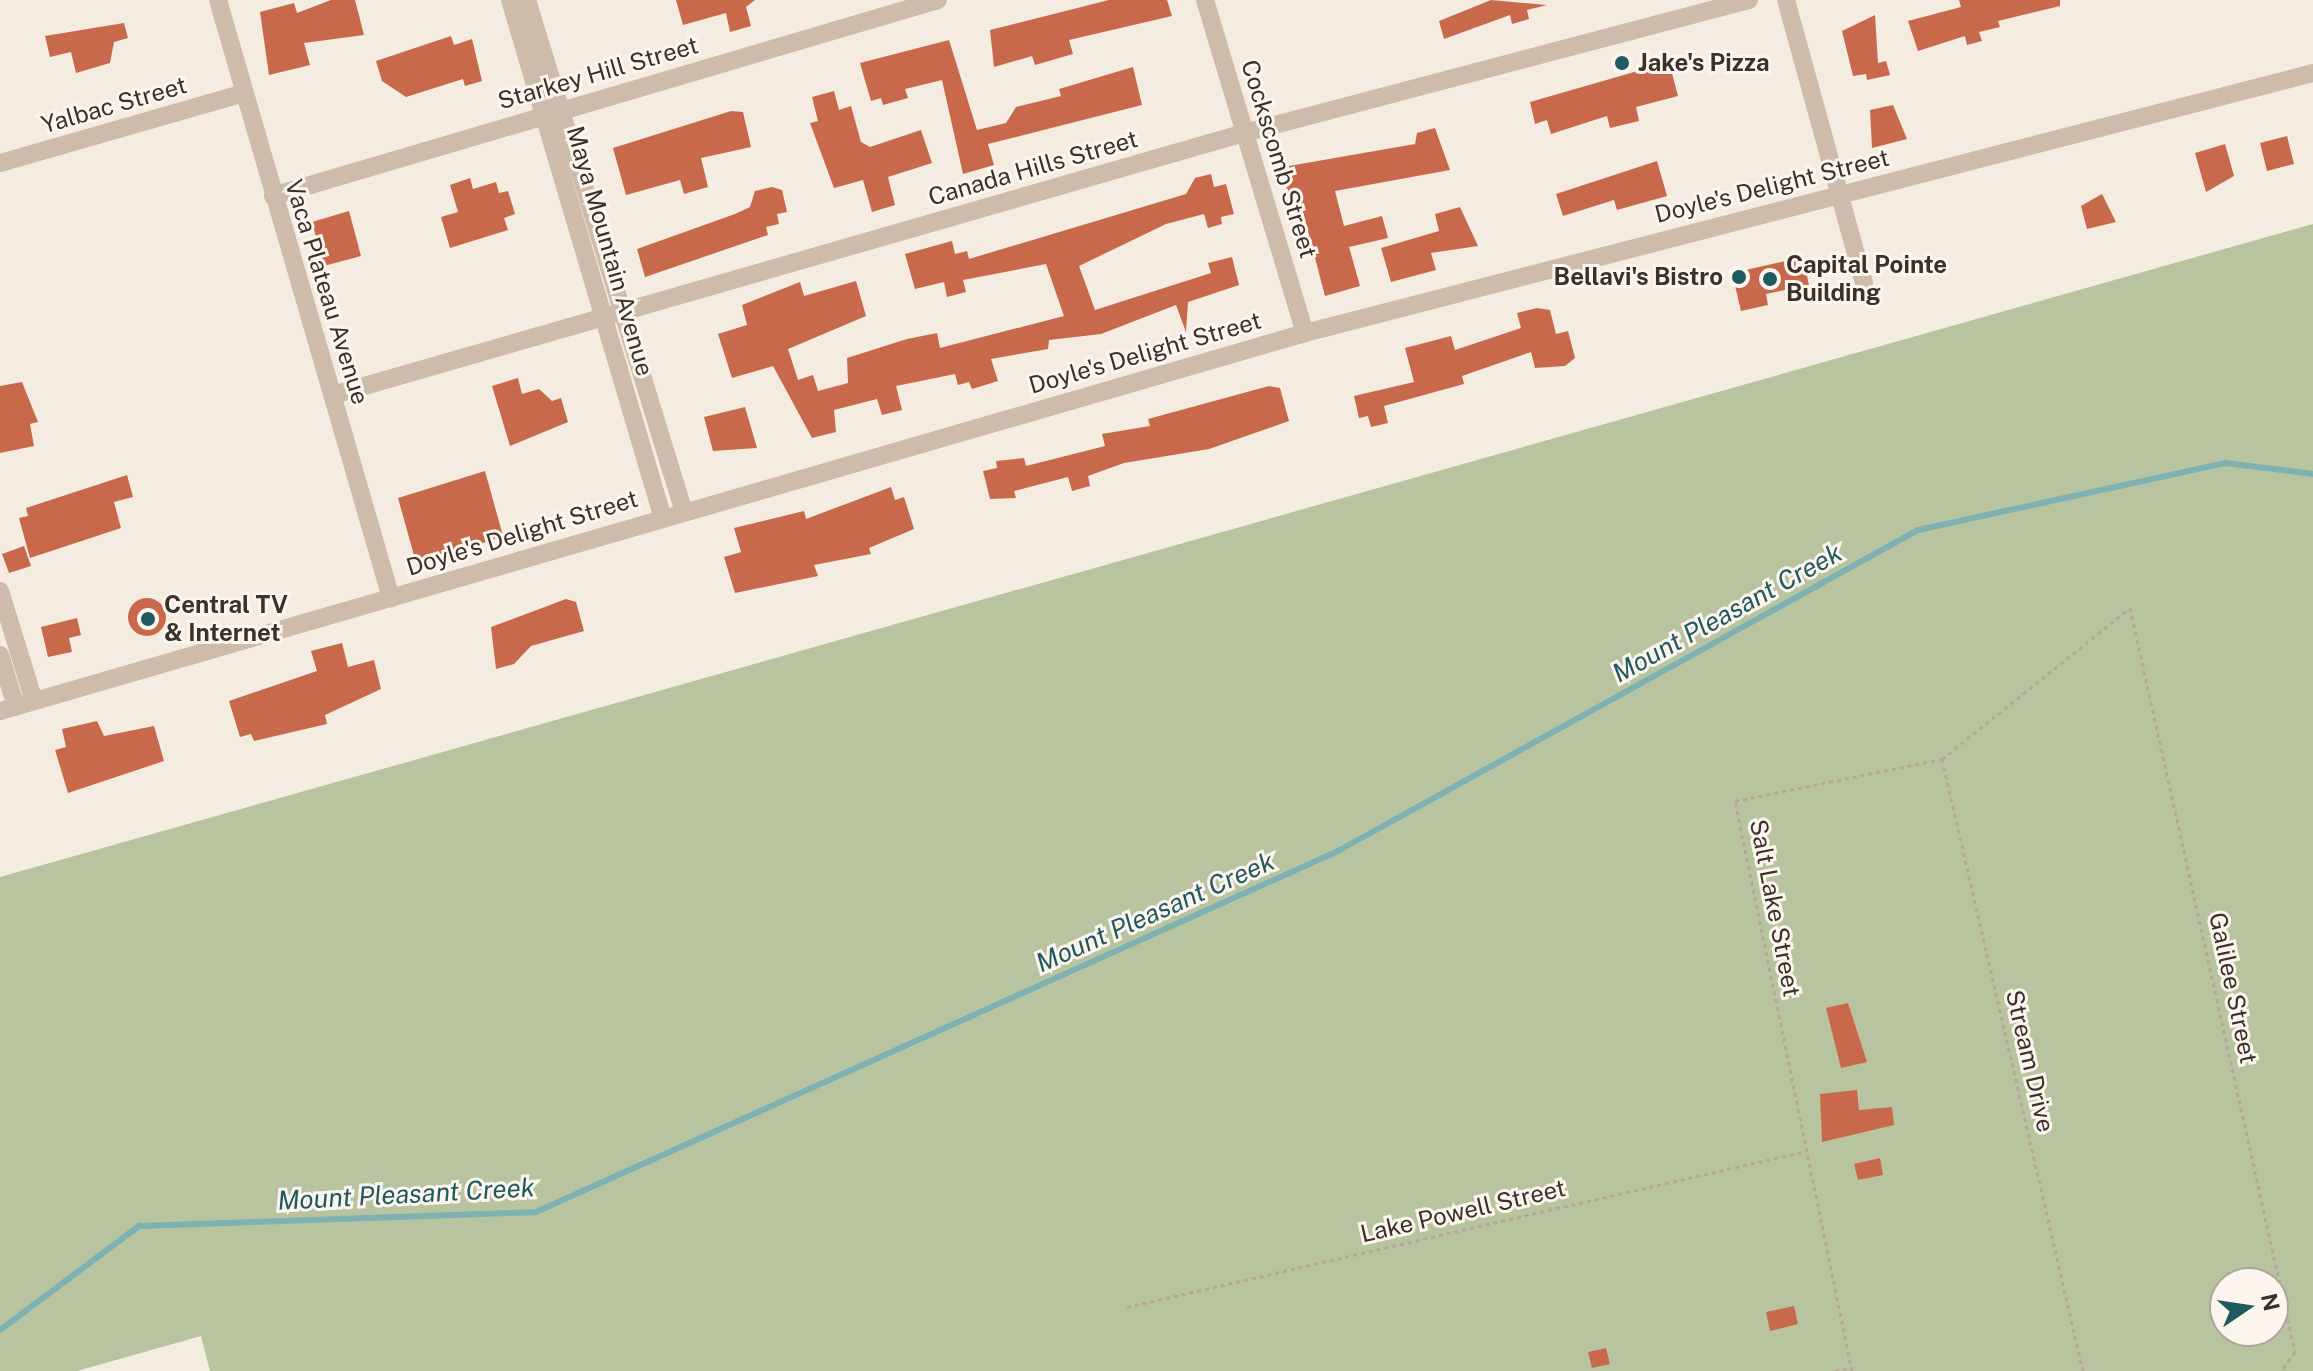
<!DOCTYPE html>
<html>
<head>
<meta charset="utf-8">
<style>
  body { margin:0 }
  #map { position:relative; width:2313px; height:1371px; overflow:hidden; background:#f4ebe1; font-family:"Public Sans",sans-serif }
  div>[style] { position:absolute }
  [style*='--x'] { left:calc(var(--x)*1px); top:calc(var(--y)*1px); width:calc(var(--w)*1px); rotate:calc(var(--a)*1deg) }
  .green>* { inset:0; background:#b8c4a0 }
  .stream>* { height:6px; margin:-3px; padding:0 3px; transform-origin:3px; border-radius:3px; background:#7fb0b2 }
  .building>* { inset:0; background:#c8694b }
  .round { border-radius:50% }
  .path>* { height:3px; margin-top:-1.5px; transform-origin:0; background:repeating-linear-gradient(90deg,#b9a596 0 4px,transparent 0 8px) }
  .street>* { height:18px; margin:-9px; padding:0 9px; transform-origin:9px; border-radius:9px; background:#cdbbac }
  .dots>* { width:22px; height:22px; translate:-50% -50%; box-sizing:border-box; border:4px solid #fbf5ee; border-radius:50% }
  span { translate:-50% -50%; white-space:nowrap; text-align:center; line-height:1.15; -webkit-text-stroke:6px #fbf5ee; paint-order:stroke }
  .poi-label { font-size:24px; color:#3b302b; font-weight:700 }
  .left { translate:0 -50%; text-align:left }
  .right { translate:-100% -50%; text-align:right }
  .street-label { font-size:24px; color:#3b302b }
  .water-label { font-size:26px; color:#1f5a5e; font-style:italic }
  .north { position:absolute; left:2209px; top:1267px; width:80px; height:80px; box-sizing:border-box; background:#fbf5ee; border:2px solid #aea6a0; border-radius:50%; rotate:77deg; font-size:22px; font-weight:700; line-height:32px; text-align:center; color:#3b302b }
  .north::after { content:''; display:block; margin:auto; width:28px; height:36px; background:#1f5a5e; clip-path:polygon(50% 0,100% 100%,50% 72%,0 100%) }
</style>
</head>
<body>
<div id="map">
  <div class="green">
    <div style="clip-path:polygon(evenodd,2313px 224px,2313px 1371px,210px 1371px,201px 1336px,77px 1371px,0 1371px,0 877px,2313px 224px,2225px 1283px,2273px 1283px,2273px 1331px,2225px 1331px,2225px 1283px)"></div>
  </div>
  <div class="stream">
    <div style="--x:0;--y:1330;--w:174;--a:-36.8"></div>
    <div style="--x:139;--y:1226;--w:397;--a:-2"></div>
    <div style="--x:536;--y:1212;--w:880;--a:-24.23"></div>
    <div style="--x:1338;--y:851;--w:663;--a:-28.96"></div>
    <div style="--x:1918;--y:530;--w:314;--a:-12.3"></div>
    <div style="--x:2225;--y:463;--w:89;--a:7.1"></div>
  </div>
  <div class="building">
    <div style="clip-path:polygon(331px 0,355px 0,364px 35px,304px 43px,310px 65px,269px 75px,260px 12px,294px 3px,297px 13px)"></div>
    <div style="clip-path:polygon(676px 0,755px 0,746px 7px,751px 26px,730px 32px,726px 13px,683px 25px)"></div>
    <div style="clip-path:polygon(1109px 0,1167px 0,1172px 16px,1069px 40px,1073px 54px,1035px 65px,1032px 56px,994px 67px,990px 30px)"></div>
    <div style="clip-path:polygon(1491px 0,1547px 5px,1527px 10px,1529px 19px,1512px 24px,1510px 15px,1444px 39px,1439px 21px)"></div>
    <div style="clip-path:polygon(1959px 0,2060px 0,2060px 6px,1998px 21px,2000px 27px,1979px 32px,1982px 41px,1967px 45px,1965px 36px,1918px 51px,1908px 21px,1961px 7px)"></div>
    <div style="clip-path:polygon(1875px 15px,1878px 63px,1886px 61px,1890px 75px,1867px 80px,1866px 74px,1853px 76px,1842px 31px)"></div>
    <div style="clip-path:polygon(124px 23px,128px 38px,114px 42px,110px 63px,76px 73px,71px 52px,50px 57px,45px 36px)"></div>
    <div style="clip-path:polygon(451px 36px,454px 45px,472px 39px,482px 81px,465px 86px,463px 79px,406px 97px,382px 81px,376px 61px)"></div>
    <div style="clip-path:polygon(949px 40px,977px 130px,1006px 123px,1016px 107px,1061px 96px,1059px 89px,1133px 67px,1142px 105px,988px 144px,994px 165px,963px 174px,942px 80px,905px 89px,908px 98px,883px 105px,881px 98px,871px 101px,860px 63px)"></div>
    <div style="clip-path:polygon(1669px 62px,1678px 96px,1636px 107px,1639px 121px,1610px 128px,1607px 116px,1551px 134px,1547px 120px,1535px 124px,1530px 102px)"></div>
    <div style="clip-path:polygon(834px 91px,839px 110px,851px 106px,861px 142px,870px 147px,921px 130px,932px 163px,888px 177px,895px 205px,872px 212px,863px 180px,834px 188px,810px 123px,818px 121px,812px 97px)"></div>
    <div style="clip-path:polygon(1893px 105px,1907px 139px,1872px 148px,1870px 110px)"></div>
    <div style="clip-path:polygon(731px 111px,743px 112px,751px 147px,701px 158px,708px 187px,684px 194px,680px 180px,626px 195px,613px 148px)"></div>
    <div style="clip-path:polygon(1435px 128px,1450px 170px,1335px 191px,1344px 226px,1382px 216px,1388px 238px,1349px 247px,1360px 286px,1325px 296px,1302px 208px,1293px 210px,1285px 183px,1293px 181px,1289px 166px,1415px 144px,1417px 133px)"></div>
    <div style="clip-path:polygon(2287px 136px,2294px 164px,2267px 171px,2260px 143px)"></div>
    <div style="clip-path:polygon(2225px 144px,2234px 176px,2206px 192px,2195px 153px)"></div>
    <div style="clip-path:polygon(1657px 161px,1667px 196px,1617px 210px,1614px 200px,1563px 216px,1556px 194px)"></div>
    <div style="clip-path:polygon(1211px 174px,1214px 187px,1226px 184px,1234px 214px,1221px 217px,1222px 224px,1208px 228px,1204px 214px,1166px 224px,1079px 266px,1095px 310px,1211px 273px,1208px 263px,1232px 257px,1239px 285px,1188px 302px,1186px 332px,1176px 305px,1101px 334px,1049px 340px,1048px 349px,991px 359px,998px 381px,972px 389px,969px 382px,958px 385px,955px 374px,896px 386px,902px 410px,882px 415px,877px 399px,834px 410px,836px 432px,812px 438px,773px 366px,732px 378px,718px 334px,747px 325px,742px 305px,800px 282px,804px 296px,856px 281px,866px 316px,788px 349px,798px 380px,813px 375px,818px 391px,848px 383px,847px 358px,907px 339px,937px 333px,940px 348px,1064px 316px,1046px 264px,963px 280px,966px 292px,947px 297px,944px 282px,915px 289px,905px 254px,952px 241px,955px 254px,967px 251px,969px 259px,1186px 194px,1195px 178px)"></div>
    <div style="clip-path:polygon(470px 178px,473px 189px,496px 182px,499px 193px,508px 191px,515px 214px,504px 218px,508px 230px,450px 248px,441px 217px,458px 212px,450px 185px)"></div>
    <div style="clip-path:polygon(772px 187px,782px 190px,787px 212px,777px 214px,779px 224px,766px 227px,768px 235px,645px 277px,637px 249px,735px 214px,750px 207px,755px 191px)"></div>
    <div style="clip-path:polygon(2102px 194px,2116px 222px,2087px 229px,2081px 206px)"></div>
    <div style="clip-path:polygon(1460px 207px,1478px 246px,1431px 253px,1436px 270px,1391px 282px,1381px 248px,1439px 231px,1435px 214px)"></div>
    <div style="clip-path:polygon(349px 211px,361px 256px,324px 266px,312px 222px)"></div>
    <div style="clip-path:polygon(1803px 257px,1809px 285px,1766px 294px,1768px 305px,1741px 311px,1732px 273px)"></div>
    <div style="clip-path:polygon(1537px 308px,1550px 310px,1556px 334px,1568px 331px,1575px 358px,1565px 366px,1535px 368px,1531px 352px,1462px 376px,1464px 384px,1384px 406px,1388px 423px,1371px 427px,1368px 416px,1359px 418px,1354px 396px,1414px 382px,1405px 348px,1451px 336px,1455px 350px,1521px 328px,1517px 313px)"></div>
    <div style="clip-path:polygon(518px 378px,522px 394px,539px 389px,552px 401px,561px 398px,568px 422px,510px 446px,492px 386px)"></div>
    <div style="clip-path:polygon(22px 382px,38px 422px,30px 424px,34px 446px,0 453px,0 386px)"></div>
    <div style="clip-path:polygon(1269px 386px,1280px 388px,1289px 421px,1209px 449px,1124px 463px,1088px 476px,1090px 486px,1072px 491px,1068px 477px,1014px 491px,1016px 498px,990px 499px,983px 471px,997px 468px,996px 461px,1024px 458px,1026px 466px,1105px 446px,1102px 434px,1150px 426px,1148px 419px)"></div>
    <div style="clip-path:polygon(745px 407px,757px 448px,713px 451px,704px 417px)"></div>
    <div style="clip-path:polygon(485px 471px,503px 536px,417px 566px,398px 498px)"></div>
    <div style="clip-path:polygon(127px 475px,133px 497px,114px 502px,121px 528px,30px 558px,19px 518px,28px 516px,26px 508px)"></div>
    <div style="clip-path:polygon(891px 487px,895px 500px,904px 497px,914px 529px,869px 548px,871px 554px,814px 565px,818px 576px,735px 593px,724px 557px,741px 552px,734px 528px,804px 511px,806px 519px)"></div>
    <div style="clip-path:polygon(24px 546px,31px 566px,9px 573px,2px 554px)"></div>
    <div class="round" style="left:128px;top:598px;width:38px;height:38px"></div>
    <div style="clip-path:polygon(566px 599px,576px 602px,584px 631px,531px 646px,514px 664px,496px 669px,491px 627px)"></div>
    <div style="clip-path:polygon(77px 618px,81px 635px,69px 638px,72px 652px,48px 657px,41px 627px)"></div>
    <div style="clip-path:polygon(342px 643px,348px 667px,374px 660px,381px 689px,325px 715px,327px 724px,254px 741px,251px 734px,240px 737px,229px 701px,317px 671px,311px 651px)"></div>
    <div style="clip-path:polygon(97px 721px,104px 736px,154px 726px,164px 761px,68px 793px,55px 750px,66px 747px,62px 729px)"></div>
    <div style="clip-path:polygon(1848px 1003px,1867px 1062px,1841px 1068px,1826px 1008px)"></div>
    <div style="clip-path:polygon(1857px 1090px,1859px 1110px,1892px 1107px,1894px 1125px,1822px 1142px,1820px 1094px)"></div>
    <div style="clip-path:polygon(1880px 1158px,1883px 1175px,1858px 1180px,1854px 1164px)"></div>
    <div style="clip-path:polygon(1794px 1306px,1798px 1324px,1770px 1331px,1766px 1312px)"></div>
    <div style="clip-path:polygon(1606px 1348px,1610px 1364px,1592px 1368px,1588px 1352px)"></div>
  </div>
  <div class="path">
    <div style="--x:1942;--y:759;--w:628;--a:77.03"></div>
    <div style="--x:1127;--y:1307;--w:697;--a:-12.94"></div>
    <div style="--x:1835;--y:1371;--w:17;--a:-13"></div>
    <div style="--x:1852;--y:1371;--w:582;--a:-101.6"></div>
    <div style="--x:1735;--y:801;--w:211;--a:-11.5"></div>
    <div style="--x:1942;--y:759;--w:241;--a:-38.8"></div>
    <div style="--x:2130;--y:608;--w:762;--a:77.5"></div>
    <div style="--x:2295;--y:1352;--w:24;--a:126"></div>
  </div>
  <div class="street">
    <div style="--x:218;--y:0;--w:623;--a:73.86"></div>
    <div style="--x:510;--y:0;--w:537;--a:73.56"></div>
    <div style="--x:527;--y:0;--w:532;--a:72.96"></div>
    <div style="--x:1205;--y:0;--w:348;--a:73.3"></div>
    <div style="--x:1786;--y:0;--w:294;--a:74.6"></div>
    <div style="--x:0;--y:163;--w:251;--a:-16"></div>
    <div style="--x:273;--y:196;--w:693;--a:-16.42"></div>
    <div style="--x:333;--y:395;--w:952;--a:-16.04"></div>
    <div style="--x:1248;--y:132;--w:518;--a:-14.76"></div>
    <div style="--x:0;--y:591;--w:115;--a:72.8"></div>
    <div style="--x:0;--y:655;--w:54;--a:72.9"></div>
    <div style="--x:0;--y:711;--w:1359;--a:-16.15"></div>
    <div style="--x:1305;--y:333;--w:1041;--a:-14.46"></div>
  </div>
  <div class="dots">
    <div style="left:1622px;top:63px;background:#1f5a5e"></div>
    <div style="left:1739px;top:277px;background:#1f5a5e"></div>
    <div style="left:1770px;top:279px;background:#1f5a5e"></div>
    <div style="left:148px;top:619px;background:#1f5a5e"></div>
  </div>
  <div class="poi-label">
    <span class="left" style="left:1638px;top:63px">Jake's Pizza</span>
    <span class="left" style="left:1786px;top:279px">Capital Pointe<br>Building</span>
    <span class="right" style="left:1723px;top:277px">Bellavi's Bistro</span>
    <span class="left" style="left:164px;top:619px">Central TV<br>&amp; Internet</span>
  </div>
  <div class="street-label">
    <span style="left:598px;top:73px;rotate:-16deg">Starkey Hill Street</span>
    <span style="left:114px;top:105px;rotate:-16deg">Yalbac Street</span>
    <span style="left:1279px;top:159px;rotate:73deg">Cockscomb Street</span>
    <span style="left:1033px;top:168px;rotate:-16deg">Canada Hills Street</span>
    <span style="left:1772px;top:186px;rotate:-14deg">Doyle's Delight Street</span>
    <span style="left:610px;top:251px;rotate:74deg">Maya Mountain Avenue</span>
    <span style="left:327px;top:292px;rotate:73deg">Vaca Plateau Avenue</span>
    <span style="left:1145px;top:353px;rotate:-16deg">Doyle's Delight Street</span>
    <span style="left:522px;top:533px;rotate:-17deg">Doyle's Delight Street</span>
    <span style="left:1775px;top:908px;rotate:79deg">Salt Lake Street</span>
    <span style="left:2233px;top:988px;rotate:78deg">Galilee Street</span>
    <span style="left:2030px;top:1061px;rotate:77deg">Stream Drive</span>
    <span style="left:1463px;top:1211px;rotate:-13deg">Lake Powell Street</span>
  </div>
  <div class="water-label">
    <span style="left:1727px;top:613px;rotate:-29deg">Mount Pleasant Creek</span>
    <span style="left:1155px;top:912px;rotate:-24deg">Mount Pleasant Creek</span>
    <span style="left:406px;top:1194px;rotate:-3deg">Mount Pleasant Creek</span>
  </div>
  <div class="north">N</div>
</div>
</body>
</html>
